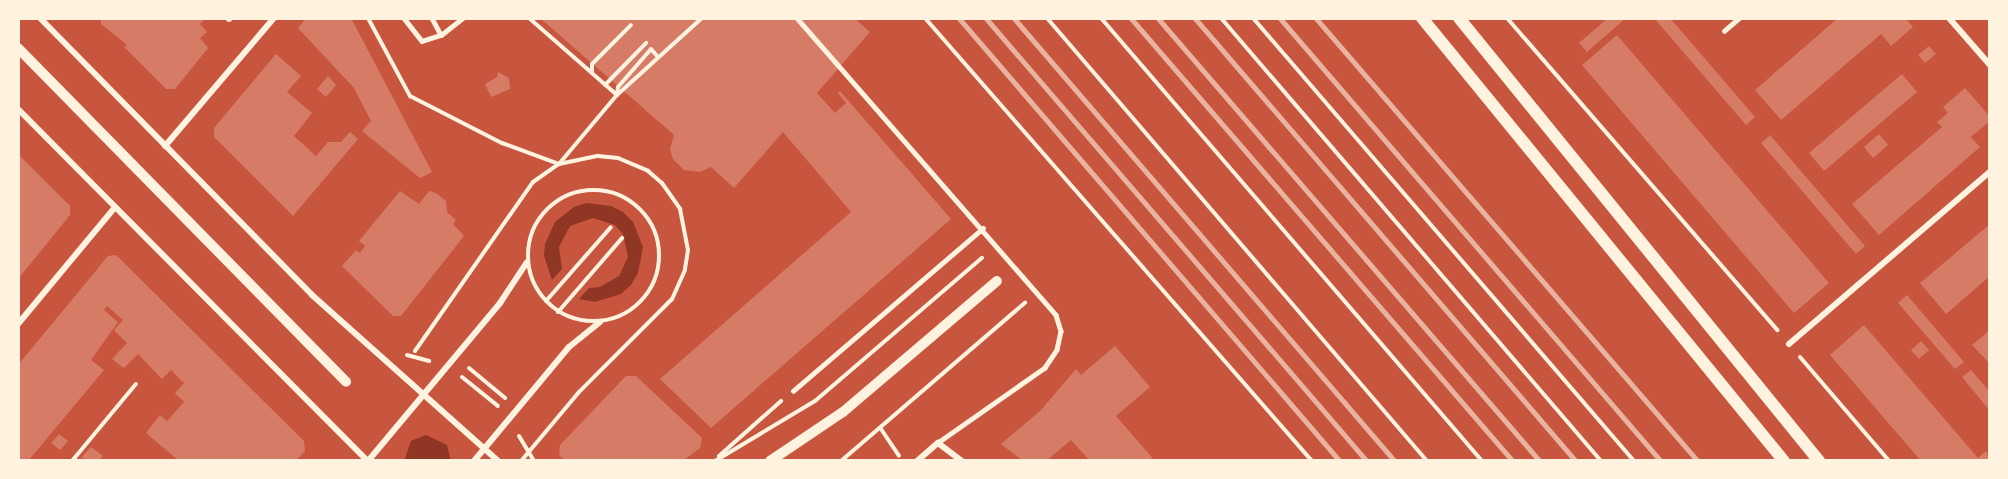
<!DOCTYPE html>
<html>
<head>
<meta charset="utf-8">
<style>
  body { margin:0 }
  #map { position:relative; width:2008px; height:479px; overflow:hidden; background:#c8553d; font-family:Inter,sans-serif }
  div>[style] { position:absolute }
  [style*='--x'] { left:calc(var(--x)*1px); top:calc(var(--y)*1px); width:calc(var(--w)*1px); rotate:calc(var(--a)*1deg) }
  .water>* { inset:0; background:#8f3625 }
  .building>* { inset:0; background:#d67c66 }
  .path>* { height:4px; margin:-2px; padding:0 2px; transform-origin:2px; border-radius:2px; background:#fff3e0 }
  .service>* { height:4.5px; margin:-2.25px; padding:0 2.25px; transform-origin:2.25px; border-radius:2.25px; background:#fff3e0 }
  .service>.ring { margin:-2.25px; padding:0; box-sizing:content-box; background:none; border:4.5px solid #fff3e0; border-radius:50% }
  .minor>* { height:6px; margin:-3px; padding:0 3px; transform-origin:3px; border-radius:3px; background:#fff3e0 }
  .tertiary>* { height:10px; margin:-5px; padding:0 5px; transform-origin:5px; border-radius:5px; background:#fff3e0 }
  .secondary>* { height:12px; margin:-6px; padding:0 6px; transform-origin:6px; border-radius:6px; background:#fff3e0 }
  .rail>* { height:4.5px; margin:-2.25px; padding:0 2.25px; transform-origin:2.25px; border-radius:2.25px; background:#e9b49f }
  span { translate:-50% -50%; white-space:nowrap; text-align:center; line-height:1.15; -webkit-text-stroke:6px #fff3e0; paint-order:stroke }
  .frame { position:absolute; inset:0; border:20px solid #fff3e0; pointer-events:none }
</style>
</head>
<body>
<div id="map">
  <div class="water">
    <div style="clip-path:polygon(586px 203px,611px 206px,623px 212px,633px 222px,643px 247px,638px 273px,631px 285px,621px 294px,595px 302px,579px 299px,589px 288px,600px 287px,619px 276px,628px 257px,623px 234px,615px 225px,593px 218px,570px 226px,559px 247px,562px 269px,552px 280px,544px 256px,545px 244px,555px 222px,574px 207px)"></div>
    <div style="clip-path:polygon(426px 435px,447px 445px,451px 461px,404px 461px,411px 441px)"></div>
  </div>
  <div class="building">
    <div style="clip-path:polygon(101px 18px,206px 18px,200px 24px,207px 32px,200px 38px,208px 48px,175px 89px,166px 89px,124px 47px,127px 45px,101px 24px)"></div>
    <div style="clip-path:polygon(306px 18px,351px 18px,432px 172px,420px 178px,362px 131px,371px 121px,354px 88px,298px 28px)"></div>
    <div style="clip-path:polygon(540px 18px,854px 18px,870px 32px,817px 93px,835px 113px,846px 103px,838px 93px,840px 91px,951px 219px,711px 428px,660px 379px,851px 212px,783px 132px,734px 188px,711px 167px,700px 172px,684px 170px,673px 159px,670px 149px,674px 135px)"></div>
    <div style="clip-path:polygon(1608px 18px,1626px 18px,1587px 52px,1579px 43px)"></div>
    <div style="clip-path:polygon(1654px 18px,1670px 18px,1755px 117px,1746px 125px)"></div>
    <div style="clip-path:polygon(1838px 18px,1905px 18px,1913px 27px,1891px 46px,1881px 34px,1781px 120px,1755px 90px)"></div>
    <div style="clip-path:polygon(1617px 35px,1829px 283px,1794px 313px,1582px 65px)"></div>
    <div style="clip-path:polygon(1929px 46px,1936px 54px,1925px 63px,1918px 55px)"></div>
    <div style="clip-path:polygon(276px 54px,301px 76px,287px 92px,312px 113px,294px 136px,316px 156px,328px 142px,341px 142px,350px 132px,358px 139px,293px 216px,214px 137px,214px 128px)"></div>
    <div style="clip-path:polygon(498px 72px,509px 78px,510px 89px,491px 97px,485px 84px,497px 77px)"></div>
    <div style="clip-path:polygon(1902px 74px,1917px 92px,1824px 171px,1809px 153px)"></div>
    <div style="clip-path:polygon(328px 76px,336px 85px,326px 97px,317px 89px)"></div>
    <div style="clip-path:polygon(1965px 88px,1990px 117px,1990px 121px,1971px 137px,1980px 147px,1879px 235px,1852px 204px,1942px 127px,1937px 122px,1948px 113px,1943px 107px)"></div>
    <div style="clip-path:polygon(1879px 134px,1888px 145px,1873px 158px,1864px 147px)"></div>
    <div style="clip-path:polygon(1770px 135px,1865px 246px,1856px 254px,1761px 143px)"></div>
    <div style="clip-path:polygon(18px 154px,70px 206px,70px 215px,18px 279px)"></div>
    <div style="clip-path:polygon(400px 191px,419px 204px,429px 191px,436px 193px,446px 201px,447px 212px,456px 220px,453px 224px,464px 236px,401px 316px,393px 316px,342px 266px,356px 250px,360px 253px,365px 246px,359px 241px)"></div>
    <div style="clip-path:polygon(1990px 224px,1990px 276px,1946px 314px,1920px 283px)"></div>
    <div style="clip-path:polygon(116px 255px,304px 441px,305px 451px,296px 461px,179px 461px,146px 433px,160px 415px,167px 421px,184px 402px,175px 393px,184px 383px,171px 370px,162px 379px,138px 354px,124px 368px,112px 359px,127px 343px,114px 330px,123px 320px,107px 306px,104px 310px,118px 322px,91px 360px,104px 370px,28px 461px,18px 461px,18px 365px,108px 256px)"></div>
    <div style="clip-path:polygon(1907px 295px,1964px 362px,1955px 369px,1898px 303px)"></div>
    <div style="clip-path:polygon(1864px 325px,1978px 458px,1986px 451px,1990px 461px,1921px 461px,1830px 355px)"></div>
    <div style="clip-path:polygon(1990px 330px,1990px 360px,1988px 362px,1972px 345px)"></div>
    <div style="clip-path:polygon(1921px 341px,1929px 350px,1919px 359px,1911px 350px)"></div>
    <div style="clip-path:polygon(1115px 346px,1150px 387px,1116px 416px,1155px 461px,1090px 461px,1071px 440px,1046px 461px,1023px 461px,1001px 444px,1041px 410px,1076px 369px,1081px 375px)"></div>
    <div style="clip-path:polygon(1971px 370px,1990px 392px,1990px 411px,1962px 377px)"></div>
    <div style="clip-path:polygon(626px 376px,636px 376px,702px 438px,700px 448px,683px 461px,566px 461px,559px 455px,560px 445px)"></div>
    <div style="clip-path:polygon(59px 434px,68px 441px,60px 450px,51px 443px)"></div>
    <div style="clip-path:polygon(91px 447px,103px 456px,99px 461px,81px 458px)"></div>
  </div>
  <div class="path">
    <div style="--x:368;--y:18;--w:89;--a:61.7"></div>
    <div style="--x:410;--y:96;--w:103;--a:27.1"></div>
    <div style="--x:502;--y:143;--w:61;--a:20.2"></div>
    <div style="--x:559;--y:164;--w:40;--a:-12"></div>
    <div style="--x:598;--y:156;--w:20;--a:6"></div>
    <div style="--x:618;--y:158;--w:33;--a:23"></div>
    <div style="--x:648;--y:171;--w:18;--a:41"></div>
    <div style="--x:662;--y:183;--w:32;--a:55"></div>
    <div style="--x:680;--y:209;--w:42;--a:79"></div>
    <div style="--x:688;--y:250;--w:20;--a:99"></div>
    <div style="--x:685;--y:270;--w:32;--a:114"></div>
    <div style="--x:672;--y:299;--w:132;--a:135"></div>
    <div style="--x:579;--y:392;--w:90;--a:130"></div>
    <div style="--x:529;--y:18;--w:82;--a:41.1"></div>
    <div style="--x:925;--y:18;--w:588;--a:48.86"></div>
    <div style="--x:1047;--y:18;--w:584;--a:49.38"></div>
    <div style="--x:1101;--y:18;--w:584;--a:49.3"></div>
    <div style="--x:1221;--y:18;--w:584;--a:49.38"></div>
    <div style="--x:1253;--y:18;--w:584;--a:49.3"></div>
    <div style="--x:1507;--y:18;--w:413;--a:49.1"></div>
    <div style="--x:605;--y:85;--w:59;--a:-45.7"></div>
    <div style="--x:617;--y:95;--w:33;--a:-139"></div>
    <div style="--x:592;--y:73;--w:9;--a:-90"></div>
    <div style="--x:592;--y:64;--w:55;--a:-45"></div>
    <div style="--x:617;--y:95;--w:8;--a:-83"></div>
    <div style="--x:618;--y:87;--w:50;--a:-49"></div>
    <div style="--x:651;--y:49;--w:9;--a:49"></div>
    <div style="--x:546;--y:301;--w:98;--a:-48.7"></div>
    <div style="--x:558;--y:312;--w:98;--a:-49.1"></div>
    <div style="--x:415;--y:351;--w:206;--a:-55.1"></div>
    <div style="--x:533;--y:182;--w:32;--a:-35"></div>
    <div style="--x:559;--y:164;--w:90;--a:-50"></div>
    <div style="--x:617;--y:95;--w:115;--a:-42.2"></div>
    <div style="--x:407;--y:355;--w:23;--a:15"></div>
    <div style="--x:1800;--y:357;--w:137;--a:49.4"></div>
    <div style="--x:469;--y:368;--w:47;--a:39.8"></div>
    <div style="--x:462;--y:377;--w:46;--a:38.9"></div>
    <div style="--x:881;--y:429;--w:32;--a:56"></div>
    <div style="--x:519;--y:436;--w:29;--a:59"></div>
    <div style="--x:719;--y:456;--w:83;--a:-41.6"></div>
    <div style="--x:72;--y:461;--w:100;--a:-50.3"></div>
    <div style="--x:715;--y:461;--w:117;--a:-31"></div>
    <div style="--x:815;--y:401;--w:220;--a:-40.6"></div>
    <div style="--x:841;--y:461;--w:243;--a:-40.7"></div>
  </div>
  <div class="service">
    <div style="--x:404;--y:18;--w:29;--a:52"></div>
    <div style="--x:422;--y:41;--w:20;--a:-18"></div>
    <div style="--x:441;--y:35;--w:28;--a:-38"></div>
    <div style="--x:432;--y:18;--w:19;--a:62"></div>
    <div style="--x:797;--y:18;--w:394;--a:48.9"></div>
    <div style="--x:1056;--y:315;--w:17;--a:73"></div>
    <div style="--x:1061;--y:331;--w:19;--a:102"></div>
    <div style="--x:1057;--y:350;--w:22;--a:124"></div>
    <div style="--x:1045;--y:368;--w:131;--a:145"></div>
    <div style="--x:1724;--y:31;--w:20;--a:-41"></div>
    <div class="ring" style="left:528px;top:190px;width:127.5px;height:127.5px"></div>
    <div style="--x:793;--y:391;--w:250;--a:-40.6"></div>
  </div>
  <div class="minor">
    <div style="--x:40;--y:18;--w:388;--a:45.5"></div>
    <div style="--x:312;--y:295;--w:249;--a:41.7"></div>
    <div style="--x:229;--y:18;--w:1;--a:90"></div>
    <div style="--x:1949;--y:18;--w:62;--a:48.9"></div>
    <div style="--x:18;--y:109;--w:496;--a:45.2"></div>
    <div style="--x:165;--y:146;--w:168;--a:-49.6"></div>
    <div style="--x:18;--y:324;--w:152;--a:-50.3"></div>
    <div style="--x:1789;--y:344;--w:265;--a:-40.6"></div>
    <div style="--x:368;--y:461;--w:206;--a:-50.1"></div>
    <div style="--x:500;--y:303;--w:49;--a:-56.6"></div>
    <div style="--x:474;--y:461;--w:148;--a:-50.2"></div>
    <div style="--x:569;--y:347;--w:40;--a:-39"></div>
    <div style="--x:917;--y:461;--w:28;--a:-41"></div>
    <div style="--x:938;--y:443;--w:30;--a:37"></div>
  </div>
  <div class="tertiary">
    <div style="--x:18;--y:48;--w:468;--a:45.5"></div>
    <div style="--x:770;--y:461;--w:88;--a:-33.9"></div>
    <div style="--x:843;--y:412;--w:202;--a:-40.4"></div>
  </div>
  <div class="secondary">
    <div style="--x:1422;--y:18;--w:572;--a:50.75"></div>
    <div style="--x:1459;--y:18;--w:571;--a:50.9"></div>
  </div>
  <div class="rail">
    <div style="--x:959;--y:18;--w:584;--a:49.3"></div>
    <div style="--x:986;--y:18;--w:584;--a:49.3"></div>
    <div style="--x:1014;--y:18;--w:584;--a:49.3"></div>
    <div style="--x:1131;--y:18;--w:585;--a:49.23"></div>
    <div style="--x:1158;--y:18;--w:585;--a:49.23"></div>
    <div style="--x:1195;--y:18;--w:584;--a:49.3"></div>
    <div style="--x:1280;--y:18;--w:584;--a:49.3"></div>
    <div style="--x:1316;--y:18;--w:585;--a:49.23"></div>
  </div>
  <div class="frame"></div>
</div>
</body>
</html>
